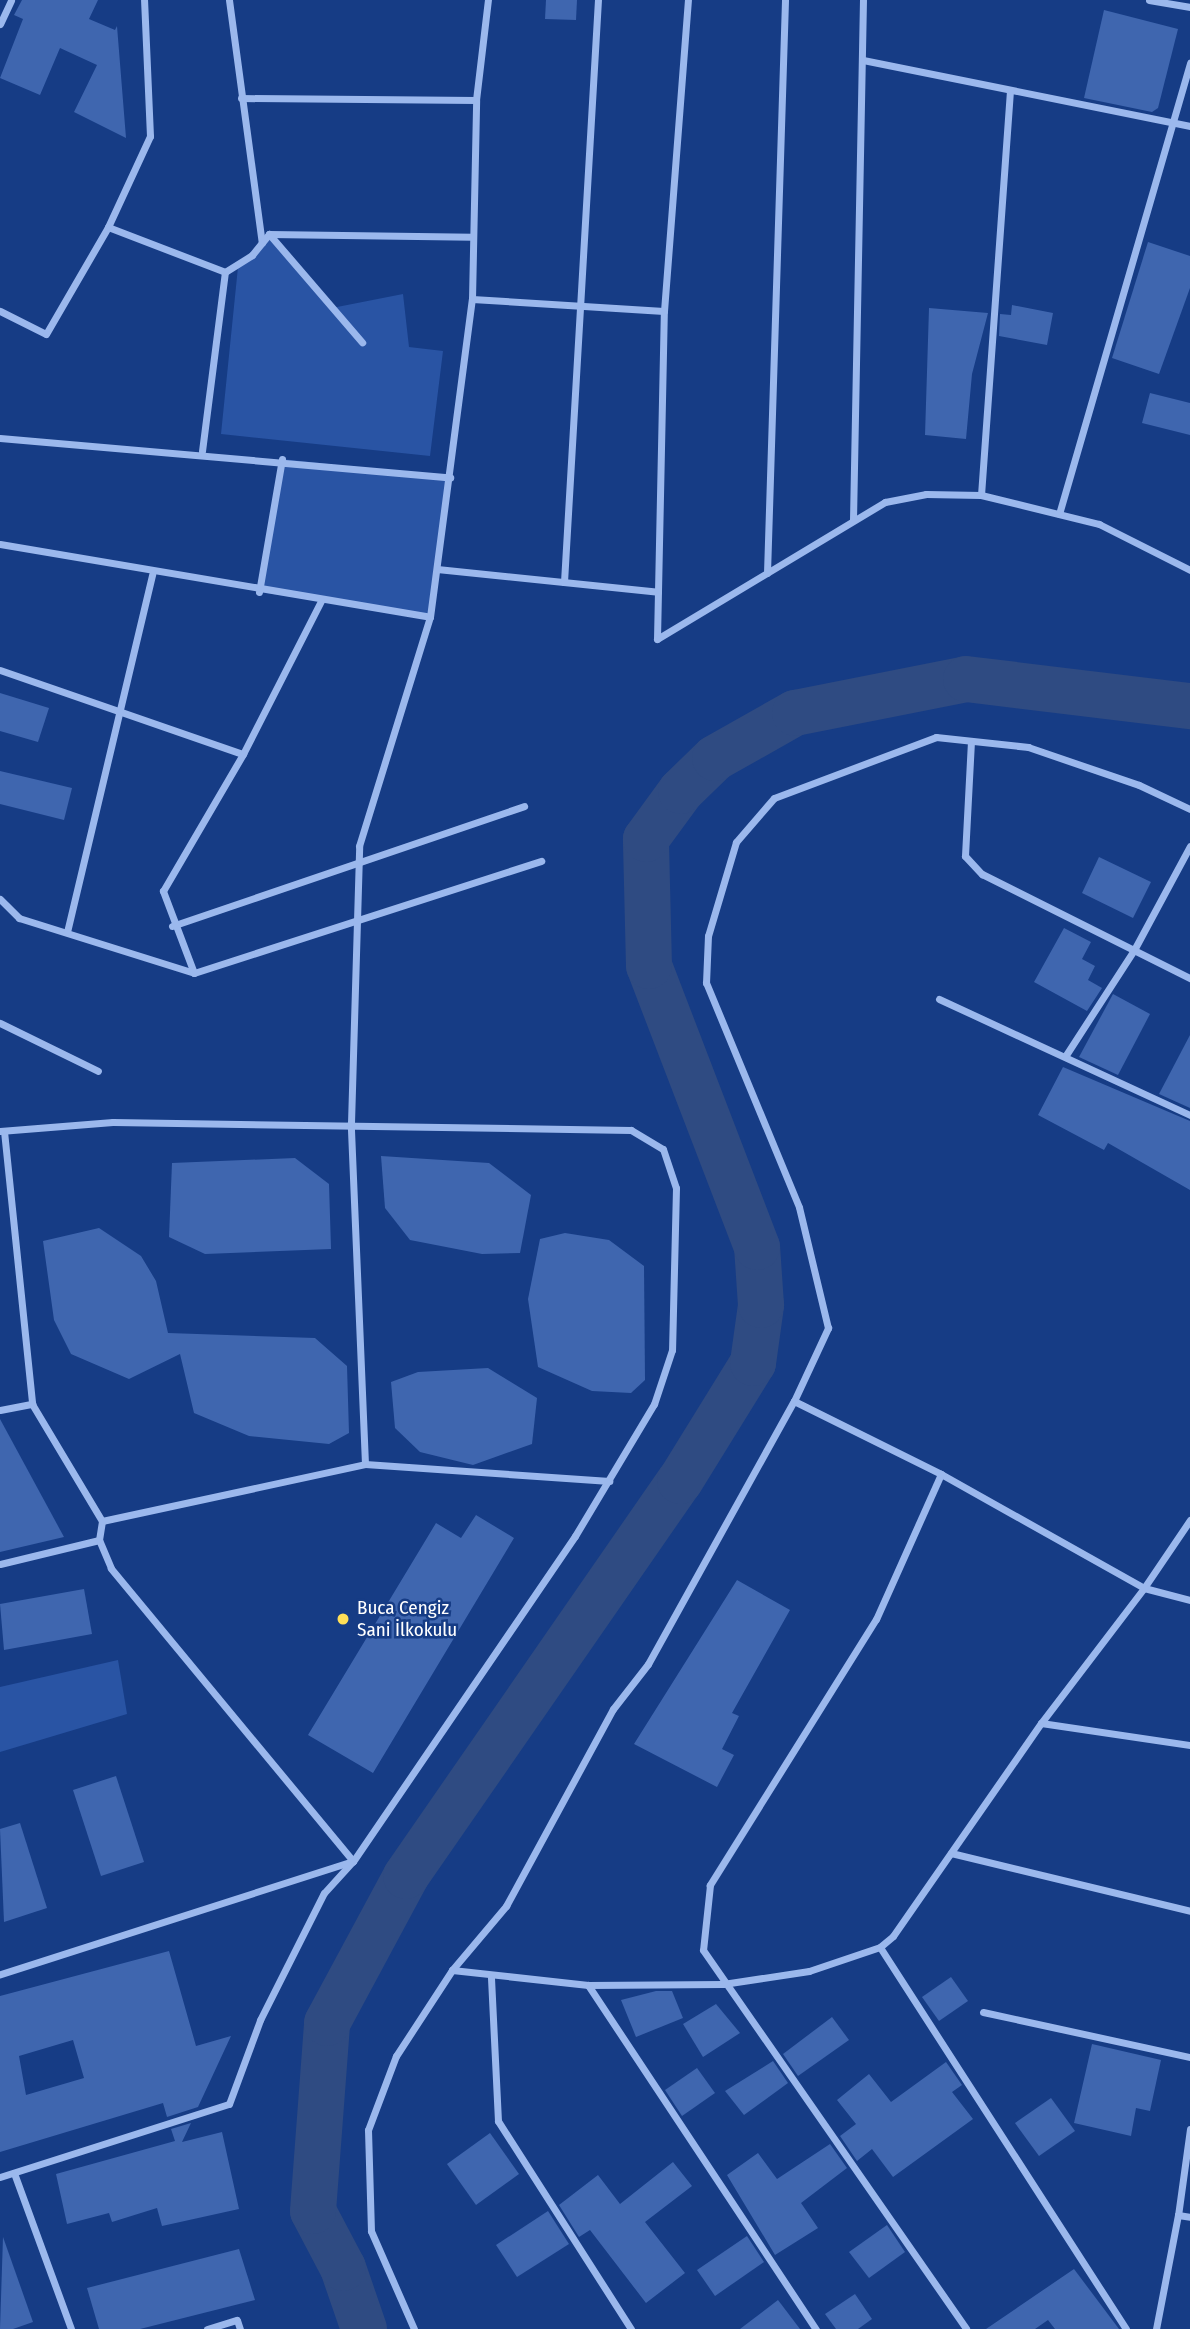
<!DOCTYPE html>
<html>
<head>
<meta charset="utf-8">
<style>
  body { margin:0 }
  #map { position:relative; width:1190px; height:2329px; overflow:hidden; background:#163c85; font-family:"Fira Sans Condensed",sans-serif }
  div>[style] { position:absolute }
  [style*='--x'] { left:calc(var(--x)*1px); top:calc(var(--y)*1px); width:calc(var(--w)*1px); rotate:calc(var(--a)*1deg) }
  .green>* { inset:0; background:#2954a4 }
  .river>* { height:46px; margin:-23px; padding:0 23px; transform-origin:23px; border-radius:23px; background:#2f4b82 }
  .building>* { inset:0; background:#3f66af }
  .minor>* { height:7px; margin:-3.5px; padding:0 3.5px; transform-origin:3.5px; border-radius:3.5px; background:#9bb8ed }
  .dots>* { width:19px; height:19px; translate:-50% -50%; box-sizing:border-box; border:4px solid #163c85; border-radius:50% }
  span { translate:-50% -50%; white-space:nowrap; text-align:center; line-height:1.15; -webkit-text-stroke:5px #163c85; paint-order:stroke }
  .poi-label { font-size:19px; color:#fff }
  .left { translate:0 -50%; text-align:left }
</style>
</head>
<body>
<div id="map">
  <div class="green">
    <div style="clip-path:polygon(269px 234px,332px 308px,403px 294px,409px 347px,443px 351px,430px 456px,221px 434px,238px 267px)"></div>
    <div style="clip-path:polygon(282px 459px,450px 477px,430px 617px,259px 592px)"></div>
    <div style="clip-path:polygon(118px 1660px,127px 1714px,0 1752px,0 1687px)"></div>
  </div>
  <div class="river">
    <div style="--x:364;--y:2329;--w:65;--a:-109"></div>
    <div style="--x:343;--y:2268;--w:64;--a:-117.8"></div>
    <div style="--x:313;--y:2211;--w:189;--a:-85.7"></div>
    <div style="--x:327;--y:2023;--w:167;--a:-61.7"></div>
    <div style="--x:406;--y:1876;--w:481;--a:-55.3"></div>
    <div style="--x:680;--y:1481;--w:139;--a:-58.3"></div>
    <div style="--x:753;--y:1363;--w:59;--a:-82.1"></div>
    <div style="--x:761;--y:1305;--w:58;--a:-93.9"></div>
    <div style="--x:757;--y:1247;--w:301;--a:-111"></div>
    <div style="--x:649;--y:966;--w:127;--a:-91.4"></div>
    <div style="--x:646;--y:839;--w:59;--a:-53.9"></div>
    <div style="--x:681;--y:791;--w:47;--a:-44.1"></div>
    <div style="--x:715;--y:758;--w:92;--a:-29.4"></div>
    <div style="--x:795;--y:713;--w:174;--a:-11.2"></div>
    <div style="--x:966;--y:679;--w:226;--a:6.9"></div>
  </div>
  <div class="building">
    <div style="clip-path:polygon(22px 0,98px 0,89px 19px,115px 30px,117px 26px,126px 138px,74px 112px,97px 65px,60px 48px,40px 95px,0 78px,23px 19px,14px 15px)"></div>
    <div style="clip-path:polygon(546px 0,577px 0,576px 20px,545px 19px)"></div>
    <div style="clip-path:polygon(1104px 10px,1178px 29px,1158px 108px,1152px 112px,1084px 98px)"></div>
    <div style="clip-path:polygon(1148px 242px,1190px 256px,1190px 288px,1159px 374px,1112px 358px)"></div>
    <div style="clip-path:polygon(1012px 305px,1053px 313px,1047px 345px,999px 336px,1000px 314px,1011px 315px)"></div>
    <div style="clip-path:polygon(929px 308px,988px 313px,972px 374px,966px 439px,925px 435px)"></div>
    <div style="clip-path:polygon(1150px 393px,1190px 403px,1190px 435px,1142px 423px)"></div>
    <div style="clip-path:polygon(0 693px,49px 708px,38px 742px,0 731px)"></div>
    <div style="clip-path:polygon(0 771px,72px 788px,64px 820px,0 804px)"></div>
    <div style="clip-path:polygon(1099px 857px,1151px 882px,1133px 918px,1082px 893px)"></div>
    <div style="clip-path:polygon(1064px 928px,1091px 942px,1082px 959px,1095px 966px,1088px 980px,1102px 988px,1087px 1011px,1034px 982px)"></div>
    <div style="clip-path:polygon(1113px 994px,1150px 1014px,1118px 1075px,1079px 1057px)"></div>
    <div style="clip-path:polygon(1190px 1035px,1190px 1108px,1159px 1094px)"></div>
    <div style="clip-path:polygon(1063px 1067px,1190px 1121px,1190px 1190px,1108px 1143px,1104px 1150px,1038px 1115px)"></div>
    <div style="clip-path:polygon(381px 1156px,489px 1163px,531px 1195px,520px 1253px,482px 1254px,410px 1240px,385px 1208px)"></div>
    <div style="clip-path:polygon(295px 1158px,329px 1184px,331px 1249px,205px 1254px,169px 1237px,172px 1163px)"></div>
    <div style="clip-path:polygon(99px 1228px,141px 1256px,156px 1281px,168px 1333px,315px 1338px,347px 1366px,349px 1433px,329px 1444px,249px 1436px,194px 1413px,180px 1354px,129px 1379px,71px 1354px,54px 1320px,43px 1241px)"></div>
    <div style="clip-path:polygon(565px 1233px,609px 1240px,644px 1266px,645px 1380px,631px 1393px,592px 1391px,538px 1367px,528px 1299px,540px 1239px)"></div>
    <div style="clip-path:polygon(488px 1368px,537px 1398px,532px 1444px,473px 1465px,420px 1452px,395px 1428px,391px 1382px,418px 1372px)"></div>
    <div style="clip-path:polygon(0 1419px,64px 1537px,0 1552px)"></div>
    <div style="clip-path:polygon(476px 1515px,514px 1538px,373px 1773px,308px 1735px,436px 1523px,461px 1538px)"></div>
    <div style="clip-path:polygon(737px 1580px,790px 1610px,732px 1713px,739px 1716px,722px 1749px,734px 1755px,717px 1787px,634px 1744px)"></div>
    <div style="clip-path:polygon(84px 1589px,92px 1634px,4px 1650px,0 1604px)"></div>
    <div style="clip-path:polygon(116px 1776px,144px 1862px,101px 1876px,73px 1790px)"></div>
    <div style="clip-path:polygon(20px 1823px,47px 1908px,4px 1922px,0 1829px)"></div>
    <div style="clip-path:polygon(evenodd,169px 1951px,196px 2046px,231px 2036px,198px 2107px,167px 2117px,163px 2103px,0 2152px,0 1996px,169px 1951px,73px 2040px,84px 2078px,26px 2095px,19px 2056px,73px 2040px)"></div>
    <div style="clip-path:polygon(951px 1977px,968px 2001px,939px 2021px,922px 1997px)"></div>
    <div style="clip-path:polygon(656px 1991px,672px 1991px,683px 2018px,636px 2037px,621px 2000px)"></div>
    <div style="clip-path:polygon(716px 2004px,740px 2033px,703px 2057px,683px 2024px)"></div>
    <div style="clip-path:polygon(832px 2017px,849px 2040px,798px 2076px,783px 2054px)"></div>
    <div style="clip-path:polygon(1092px 2044px,1161px 2060px,1150px 2111px,1136px 2108px,1131px 2136px,1074px 2123px)"></div>
    <div style="clip-path:polygon(773px 2061px,788px 2083px,744px 2115px,725px 2091px)"></div>
    <div style="clip-path:polygon(946px 2062px,962px 2085px,952px 2092px,973px 2119px,893px 2177px,872px 2149px,857px 2161px,840px 2136px,856px 2124px,837px 2100px,869px 2074px,891px 2102px)"></div>
    <div style="clip-path:polygon(697px 2068px,715px 2093px,682px 2116px,665px 2090px)"></div>
    <div style="clip-path:polygon(1051px 2098px,1075px 2131px,1039px 2156px,1015px 2123px)"></div>
    <div style="clip-path:polygon(191px 2123px,182px 2142px,222px 2132px,239px 2209px,162px 2226px,157px 2208px,112px 2222px,109px 2213px,67px 2224px,56px 2174px,175px 2141px,171px 2129px)"></div>
    <div style="clip-path:polygon(490px 2133px,519px 2174px,476px 2205px,447px 2164px)"></div>
    <div style="clip-path:polygon(830px 2144px,847px 2168px,801px 2203px,818px 2228px,775px 2255px,727px 2175px,758px 2153px,777px 2179px)"></div>
    <div style="clip-path:polygon(673px 2162px,692px 2186px,645px 2222px,685px 2273px,646px 2303px,590px 2230px,579px 2237px,559px 2205px,598px 2175px,620px 2204px)"></div>
    <div style="clip-path:polygon(548px 2211px,569px 2244px,517px 2277px,496px 2245px)"></div>
    <div style="clip-path:polygon(887px 2225px,905px 2252px,869px 2278px,849px 2252px)"></div>
    <div style="clip-path:polygon(747px 2236px,764px 2262px,715px 2296px,697px 2270px)"></div>
    <div style="clip-path:polygon(3px 2237px,33px 2322px,13px 2329px,0 2329px)"></div>
    <div style="clip-path:polygon(239px 2249px,255px 2300px,140px 2329px,99px 2329px,87px 2288px)"></div>
    <div style="clip-path:polygon(1074px 2269px,1119px 2329px,1055px 2329px,1048px 2320px,1035px 2329px,986px 2329px)"></div>
    <div style="clip-path:polygon(855px 2294px,872px 2319px,858px 2329px,836px 2329px,825px 2314px)"></div>
    <div style="clip-path:polygon(778px 2300px,800px 2329px,740px 2329px)"></div>
  </div>
  <div class="minor">
    <div style="--x:229;--y:0;--w:245;--a:82.3"></div>
    <div style="--x:1149;--y:0;--w:42;--a:9.7"></div>
    <div style="--x:0;--y:24;--w:26;--a:-65"></div>
    <div style="--x:863;--y:60;--w:334;--a:11.4"></div>
    <div style="--x:241;--y:98;--w:235;--a:0.5"></div>
    <div style="--x:108;--y:227;--w:125;--a:21"></div>
    <div style="--x:225;--y:272;--w:32;--a:-32"></div>
    <div style="--x:252;--y:255;--w:27;--a:-51"></div>
    <div style="--x:269;--y:234;--w:203;--a:0.8"></div>
    <div style="--x:269;--y:234;--w:143;--a:49.3"></div>
    <div style="--x:472;--y:299;--w:192;--a:3.6"></div>
    <div style="--x:0;--y:311;--w:51;--a:26.6"></div>
    <div style="--x:46;--y:334;--w:124;--a:-59.9"></div>
    <div style="--x:108;--y:227;--w:100;--a:-65.2"></div>
    <div style="--x:150;--y:136;--w:136;--a:-92.5"></div>
    <div style="--x:0;--y:438;--w:452;--a:5"></div>
    <div style="--x:202;--y:451;--w:180;--a:-82.7"></div>
    <div style="--x:981;--y:495;--w:406;--a:-85.9"></div>
    <div style="--x:1059;--y:514;--w:470;--a:-73.8"></div>
    <div style="--x:853;--y:520;--w:520;--a:-88.9"></div>
    <div style="--x:0;--y:544;--w:436;--a:9.6"></div>
    <div style="--x:437;--y:569;--w:222;--a:5.9"></div>
    <div style="--x:767;--y:573;--w:573;--a:-88.2"></div>
    <div style="--x:564;--y:582;--w:583;--a:-86.66"></div>
    <div style="--x:259;--y:592;--w:135;--a:-80.2"></div>
    <div style="--x:657;--y:639;--w:328;--a:-88.8"></div>
    <div style="--x:664;--y:311;--w:312;--a:-85.6"></div>
    <div style="--x:657;--y:639;--w:266;--a:-31"></div>
    <div style="--x:885;--y:502;--w:42;--a:-11"></div>
    <div style="--x:926;--y:494;--w:55;--a:1"></div>
    <div style="--x:981;--y:495;--w:122;--a:13.8"></div>
    <div style="--x:1099;--y:524;--w:102;--a:26.8"></div>
    <div style="--x:0;--y:670;--w:257;--a:19.1"></div>
    <div style="--x:971;--y:741;--w:115;--a:93"></div>
    <div style="--x:965;--y:856;--w:25;--a:47"></div>
    <div style="--x:982;--y:874;--w:233;--a:26.6"></div>
    <div style="--x:0;--y:899;--w:27;--a:45"></div>
    <div style="--x:19;--y:918;--w:183;--a:17.4"></div>
    <div style="--x:194;--y:973;--w:365;--a:-17.9"></div>
    <div style="--x:172;--y:926;--w:372;--a:-18.8"></div>
    <div style="--x:67;--y:932;--w:368;--a:-76.6"></div>
    <div style="--x:194;--y:973;--w:88;--a:-110.7"></div>
    <div style="--x:163;--y:891;--w:159;--a:-59.7"></div>
    <div style="--x:243;--y:754;--w:172;--a:-63"></div>
    <div style="--x:939;--y:999;--w:277;--a:24.8"></div>
    <div style="--x:0;--y:1023;--w:109;--a:26.1"></div>
    <div style="--x:1066;--y:1055;--w:125;--a:-57.1"></div>
    <div style="--x:1134;--y:950;--w:118;--a:-61.7"></div>
    <div style="--x:0;--y:1131;--w:113;--a:-4.6"></div>
    <div style="--x:113;--y:1122;--w:518;--a:0.88"></div>
    <div style="--x:631;--y:1130;--w:37;--a:31"></div>
    <div style="--x:663;--y:1149;--w:41;--a:71.6"></div>
    <div style="--x:676;--y:1188;--w:162;--a:91.4"></div>
    <div style="--x:672;--y:1350;--w:57;--a:108.4"></div>
    <div style="--x:654;--y:1404;--w:154;--a:120.9"></div>
    <div style="--x:575;--y:1536;--w:394;--a:124.3"></div>
    <div style="--x:353;--y:1861;--w:371;--a:162.2"></div>
    <div style="--x:4;--y:1131;--w:274;--a:84.1"></div>
    <div style="--x:32;--y:1404;--w:136;--a:59.1"></div>
    <div style="--x:794;--y:1401;--w:81;--a:-65"></div>
    <div style="--x:828;--y:1328;--w:124;--a:-103.5"></div>
    <div style="--x:799;--y:1207;--w:243;--a:-112.5"></div>
    <div style="--x:706;--y:983;--w:47;--a:-87.6"></div>
    <div style="--x:708;--y:936;--w:98;--a:-73.4"></div>
    <div style="--x:736;--y:842;--w:58;--a:-49.2"></div>
    <div style="--x:774;--y:798;--w:173;--a:-20.6"></div>
    <div style="--x:936;--y:737;--w:93;--a:6.2"></div>
    <div style="--x:1028;--y:747;--w:117;--a:18.9"></div>
    <div style="--x:1139;--y:785;--w:56;--a:25.2"></div>
    <div style="--x:0;--y:1410;--w:33;--a:-11"></div>
    <div style="--x:365;--y:1464;--w:341;--a:-92.4"></div>
    <div style="--x:351;--y:1123;--w:277;--a:-88.3"></div>
    <div style="--x:359;--y:846;--w:240;--a:-72.8"></div>
    <div style="--x:430;--y:617;--w:321;--a:-82.5"></div>
    <div style="--x:472;--y:299;--w:199;--a:-88.8"></div>
    <div style="--x:476;--y:100;--w:101;--a:-83.2"></div>
    <div style="--x:941;--y:1474;--w:159;--a:114.1"></div>
    <div style="--x:876;--y:1619;--w:314;--a:122"></div>
    <div style="--x:710;--y:1885;--w:65;--a:96.1"></div>
    <div style="--x:703;--y:1950;--w:461;--a:55.2"></div>
    <div style="--x:1190;--y:1520;--w:82;--a:124.1"></div>
    <div style="--x:1144;--y:1588;--w:48;--a:14.6"></div>
    <div style="--x:0;--y:1564;--w:102;--a:-13.6"></div>
    <div style="--x:99;--y:1540;--w:19;--a:-81"></div>
    <div style="--x:102;--y:1521;--w:269;--a:-12.2"></div>
    <div style="--x:365;--y:1464;--w:245;--a:4"></div>
    <div style="--x:951;--y:1853;--w:246;--a:13.6"></div>
    <div style="--x:452;--y:1970;--w:137;--a:6.3"></div>
    <div style="--x:588;--y:1985;--w:135;--a:-0.4"></div>
    <div style="--x:723;--y:1984;--w:87;--a:-8.6"></div>
    <div style="--x:809;--y:1971;--w:75;--a:-18.7"></div>
    <div style="--x:491;--y:1978;--w:143;--a:87.2"></div>
    <div style="--x:498;--y:2121;--w:247;--a:57.4"></div>
    <div style="--x:588;--y:1985;--w:413;--a:56.5"></div>
    <div style="--x:983;--y:2012;--w:212;--a:12.3"></div>
    <div style="--x:1190;--y:2129;--w:87;--a:97.9"></div>
    <div style="--x:1178;--y:2215;--w:12;--a:9"></div>
    <div style="--x:14;--y:2173;--w:166;--a:69.9"></div>
    <div style="--x:0;--y:2177;--w:240;--a:-17.7"></div>
    <div style="--x:229;--y:2104;--w:90;--a:-69.7"></div>
    <div style="--x:260;--y:2020;--w:142;--a:-63.3"></div>
    <div style="--x:324;--y:1893;--w:43;--a:-47.8"></div>
    <div style="--x:353;--y:1861;--w:380;--a:-129.6"></div>
    <div style="--x:111;--y:1568;--w:30;--a:-113"></div>
    <div style="--x:207;--y:2329;--w:31;--a:-17"></div>
    <div style="--x:237;--y:2320;--w:9;--a:72"></div>
    <div style="--x:414;--y:2329;--w:107;--a:-113.7"></div>
    <div style="--x:371;--y:2231;--w:101;--a:-91.7"></div>
    <div style="--x:368;--y:2130;--w:79;--a:-69.3"></div>
    <div style="--x:396;--y:2056;--w:103;--a:-56.9"></div>
    <div style="--x:452;--y:1970;--w:84;--a:-49.8"></div>
    <div style="--x:506;--y:1906;--w:224;--a:-61.5"></div>
    <div style="--x:613;--y:1709;--w:57;--a:-52.1"></div>
    <div style="--x:648;--y:1664;--w:301;--a:-61"></div>
    <div style="--x:794;--y:1401;--w:164;--a:26.4"></div>
    <div style="--x:941;--y:1474;--w:233;--a:29.3"></div>
    <div style="--x:1144;--y:1588;--w:170;--a:127.3"></div>
    <div style="--x:1126;--y:2329;--w:454;--a:-122.8"></div>
    <div style="--x:880;--y:1947;--w:17;--a:-40"></div>
    <div style="--x:893;--y:1936;--w:259;--a:-55.2"></div>
    <div style="--x:1041;--y:1723;--w:151;--a:8.4"></div>
    <div style="--x:1156;--y:2329;--w:116;--a:-79.1"></div>
  </div>
  <div class="dots">
    <div style="left:343px;top:1619px;background:#ffdf57"></div>
  </div>
  <div class="poi-label">
    <span class="left" style="left:357px;top:1619px">Buca Cengiz<br>Sani İlkokulu</span>
  </div>
</div>
</body>
</html>
